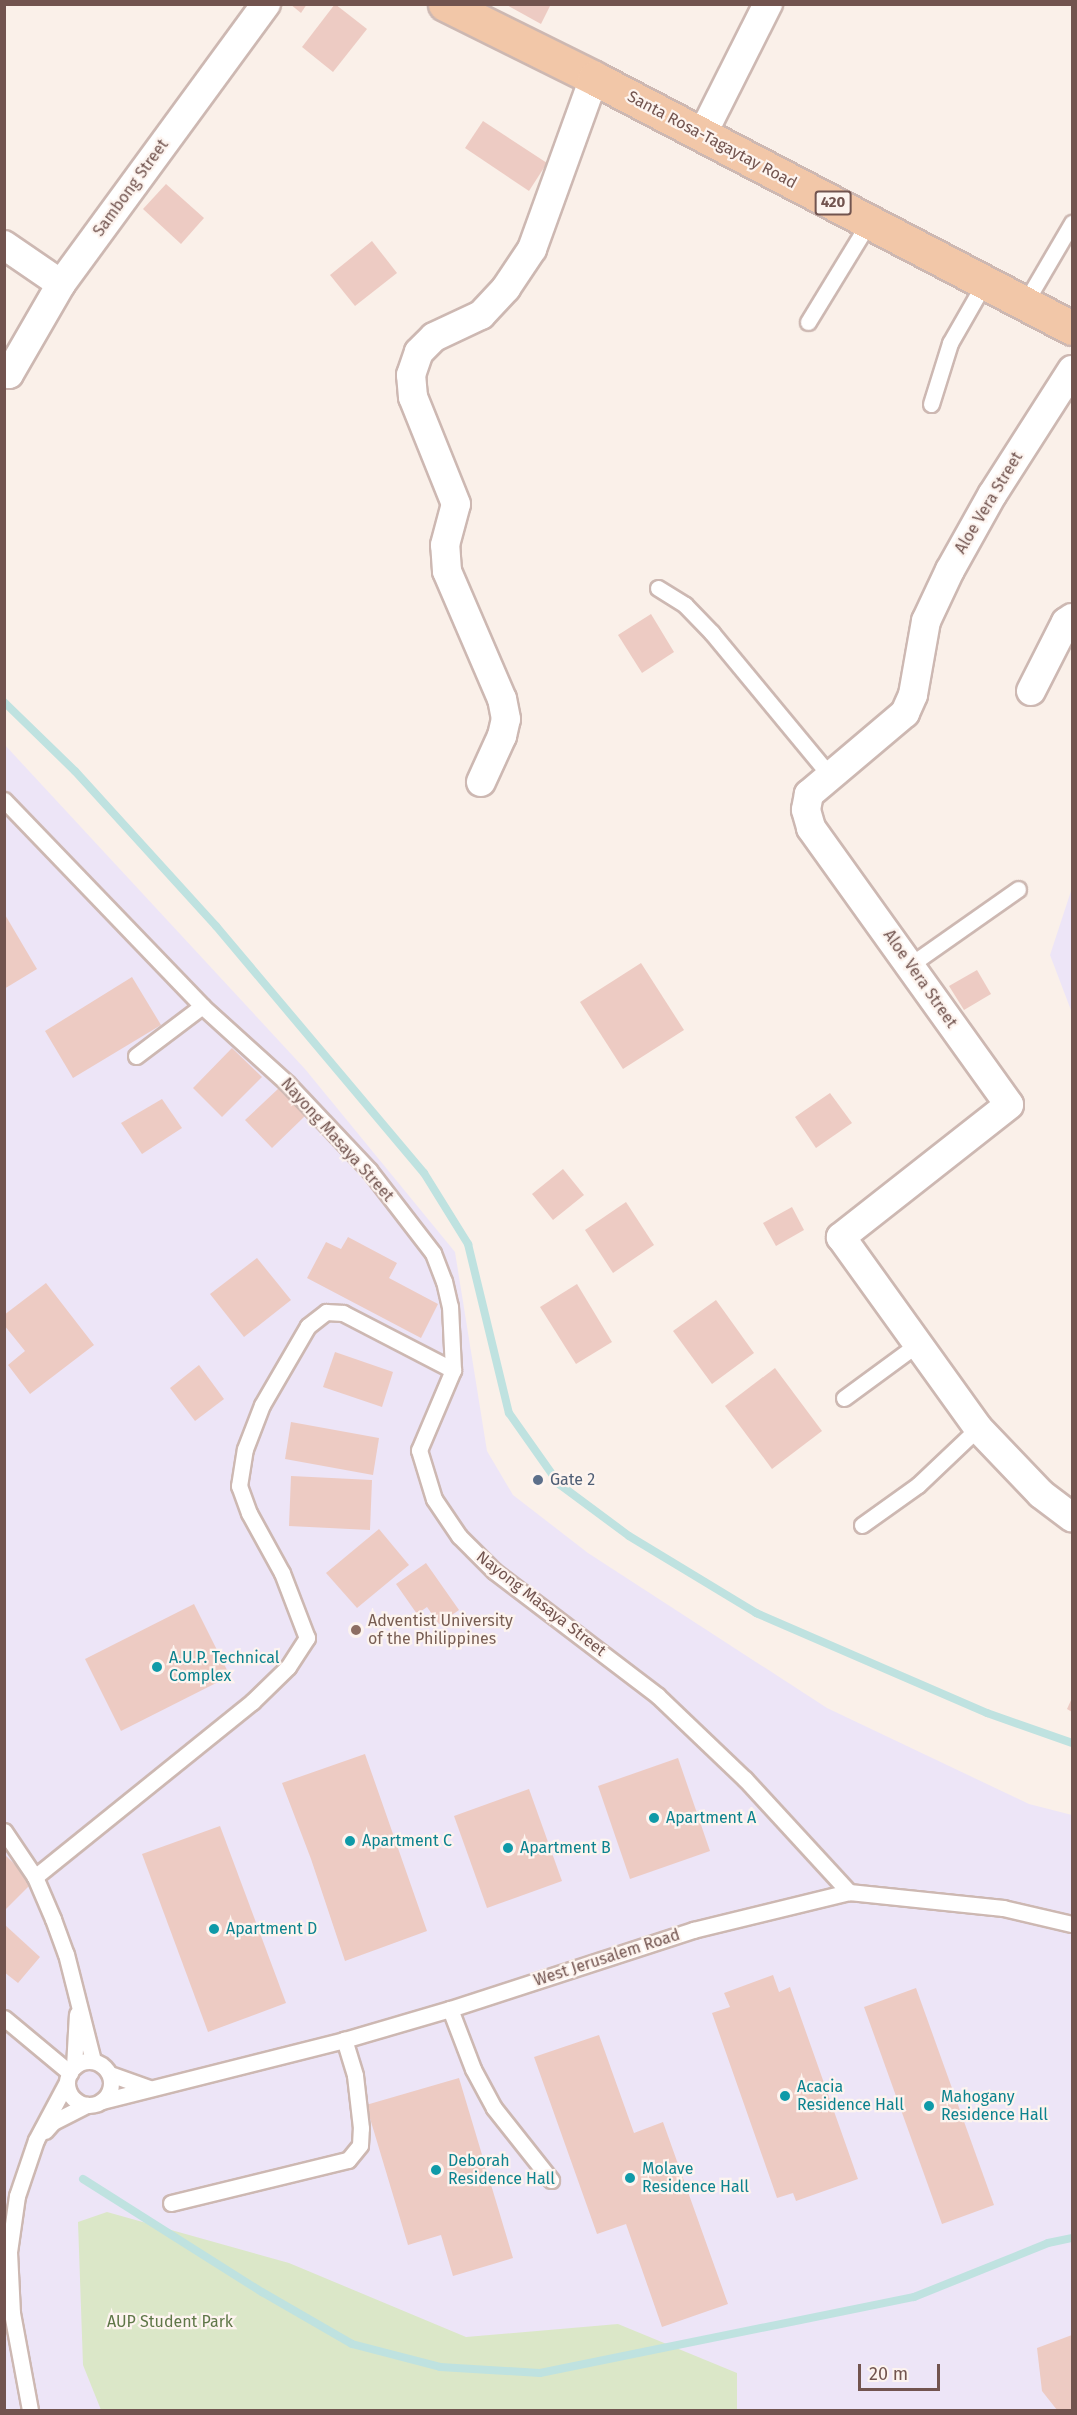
<!DOCTYPE html>
<html>
<head>
<meta charset="utf-8">
<style>
  body { margin:0 }
  #map { position:relative; width:1077px; height:2415px; overflow:hidden; background:#faf0e9; font-family:"Fira Sans",sans-serif }
  div>[style] { position:absolute }
  [style*='--x'] { left:calc(var(--x)*1px); top:calc(var(--y)*1px); width:calc(var(--w)*1px); rotate:calc(var(--a)*1deg) }
  .education>* { inset:0; background:#ede5f7 }
  .green>* { inset:0; background:#dbe7c8 }
  .stream>* { height:8px; margin:-4px; padding:0 4px; transform-origin:4px; border-radius:4px; background:#bfe2e0 }
  .building>* { inset:0; background:#edcbc3 }
  .roads { filter:drop-shadow(2px 0 #cdb8b2) drop-shadow(-2px 0 #cdb8b2) drop-shadow(0 2px #cdb8b2) drop-shadow(0 -2px #cdb8b2) }
  .lane>* { height:15px; margin:-7.5px; padding:0 7.5px; transform-origin:7.5px; border-radius:7.5px; background:#fff }
  .lane>.ring { margin:-7.5px; padding:0; box-sizing:content-box; background:none; border:15px solid #fff; border-radius:50% }
  .street>* { height:28px; margin:-14px; padding:0 14px; transform-origin:14px; border-radius:14px; background:#fff }
  .primary>* { height:33px; margin:-16.5px; padding:0 16.5px; transform-origin:16.5px; border-radius:16.5px; background:#f2c7a8 }
  .dots>* { width:16px; height:16px; translate:-50% -50%; box-sizing:border-box; border:3px solid #fdf4ef; border-radius:50% }
  span { translate:-50% -50%; white-space:nowrap; text-align:center; line-height:1.15; -webkit-text-stroke:4.5px #fdf4ef; paint-order:stroke }
  .shield-label span { padding:2px 4px; background:#fdf4ef; border:2px solid; border-radius:4px; -webkit-text-stroke-width:0 }
  .shield-label { font-size:15px; color:#72544f; font-weight:700 }
  .street-label { font-size:16px; color:#72544f }
  .service-label { font-size:16px; color:#4e5e75 }
  .left { translate:0 -50%; text-align:left }
  .education-label { font-size:16px; color:#785e54 }
  .culture-label { font-size:16px; color:#0d838f }
  .park-label { font-size:16px; color:#5f7748 }
  .frame { position:absolute; inset:0; border:6px solid #72544f; pointer-events:none }
  .scale { position:absolute; left:858px; top:2364px; width:82px; height:27px; box-sizing:border-box; border:3px solid #72544f; border-top:0; padding-left:8px; font-size:18px; line-height:21px; white-space:nowrap; color:#72544f; -webkit-text-stroke:4px #fdf4ef; paint-order:stroke }
</style>
</head>
<body>
<div id="map">
  <div class="education">
    <div style="clip-path:polygon(4px 744px,305px 1069px,455px 1252px,487px 1451px,513px 1495px,588px 1553px,827px 1708px,1029px 1804px,1072px 1815px,1072px 2410px,5px 2410px)"></div>
    <div style="clip-path:polygon(1072px 888px,1072px 1013px,1050px 955px)"></div>
  </div>
  <div class="green">
    <div style="clip-path:polygon(107px 2212px,289px 2263px,466px 2337px,618px 2324px,737px 2373px,737px 2410px,101px 2410px,83px 2365px,78px 2222px)"></div>
  </div>
  <div class="stream">
    <div style="--x:4;--y:702;--w:99;--a:44.2"></div>
    <div style="--x:75;--y:771;--w:210;--a:47.7"></div>
    <div style="--x:216;--y:926;--w:323;--a:49.9"></div>
    <div style="--x:424;--y:1173;--w:84;--a:58.2"></div>
    <div style="--x:468;--y:1244;--w:174;--a:76.4"></div>
    <div style="--x:509;--y:1413;--w:87;--a:54.8"></div>
    <div style="--x:559;--y:1484;--w:87;--a:36.6"></div>
    <div style="--x:629;--y:1536;--w:149;--a:31.2"></div>
    <div style="--x:756;--y:1613;--w:252;--a:23.4"></div>
    <div style="--x:987;--y:1713;--w:90;--a:19.4"></div>
    <div style="--x:83;--y:2179;--w:212;--a:32.3"></div>
    <div style="--x:262;--y:2292;--w:104;--a:30"></div>
    <div style="--x:352;--y:2344;--w:91;--a:14.6"></div>
    <div style="--x:440;--y:2367;--w:100;--a:3.4"></div>
    <div style="--x:540;--y:2373;--w:382;--a:-11.5"></div>
    <div style="--x:914;--y:2297;--w:144;--a:-21.9"></div>
    <div style="--x:1048;--y:2243;--w:25;--a:-12"></div>
  </div>
  <div class="building">
    <div style="clip-path:polygon(290px 4px,307px 4px,301px 13px)"></div>
    <div style="clip-path:polygon(335px 4px,367px 29px,333px 72px,302px 47px)"></div>
    <div style="clip-path:polygon(505px 4px,551px 4px,541px 24px)"></div>
    <div style="clip-path:polygon(483px 121px,547px 163px,529px 191px,465px 148px)"></div>
    <div style="clip-path:polygon(166px 184px,204px 218px,181px 244px,143px 209px)"></div>
    <div style="clip-path:polygon(372px 241px,397px 273px,355px 306px,330px 275px)"></div>
    <div style="clip-path:polygon(651px 614px,674px 652px,642px 673px,618px 635px)"></div>
    <div style="clip-path:polygon(4px 913px,37px 969px,4px 989px)"></div>
    <div style="clip-path:polygon(641px 963px,684px 1030px,623px 1069px,580px 1002px)"></div>
    <div style="clip-path:polygon(977px 970px,991px 994px,964px 1010px,949px 986px)"></div>
    <div style="clip-path:polygon(132px 977px,161px 1025px,73px 1078px,45px 1031px)"></div>
    <div style="clip-path:polygon(232px 1048px,262px 1077px,222px 1117px,193px 1088px)"></div>
    <div style="clip-path:polygon(279px 1088px,305px 1116px,272px 1148px,245px 1120px)"></div>
    <div style="clip-path:polygon(830px 1093px,852px 1123px,816px 1148px,795px 1117px)"></div>
    <div style="clip-path:polygon(162px 1099px,182px 1128px,142px 1154px,121px 1123px)"></div>
    <div style="clip-path:polygon(563px 1169px,584px 1195px,553px 1220px,532px 1194px)"></div>
    <div style="clip-path:polygon(626px 1202px,654px 1245px,613px 1273px,585px 1230px)"></div>
    <div style="clip-path:polygon(792px 1207px,804px 1230px,776px 1246px,763px 1223px)"></div>
    <div style="clip-path:polygon(348px 1237px,397px 1263px,389px 1278px,438px 1304px,421px 1338px,307px 1278px,326px 1242px,341px 1249px)"></div>
    <div style="clip-path:polygon(257px 1258px,291px 1300px,244px 1337px,210px 1294px)"></div>
    <div style="clip-path:polygon(46px 1283px,94px 1345px,30px 1394px,8px 1365px,25px 1351px,4px 1325px,4px 1315px)"></div>
    <div style="clip-path:polygon(577px 1284px,612px 1342px,576px 1364px,540px 1307px)"></div>
    <div style="clip-path:polygon(716px 1300px,754px 1353px,712px 1384px,673px 1331px)"></div>
    <div style="clip-path:polygon(335px 1352px,393px 1372px,382px 1407px,323px 1387px)"></div>
    <div style="clip-path:polygon(199px 1365px,224px 1399px,195px 1421px,170px 1388px)"></div>
    <div style="clip-path:polygon(775px 1368px,822px 1431px,772px 1469px,725px 1406px)"></div>
    <div style="clip-path:polygon(291px 1422px,379px 1438px,373px 1475px,285px 1459px)"></div>
    <div style="clip-path:polygon(291px 1476px,372px 1480px,370px 1530px,289px 1526px)"></div>
    <div style="clip-path:polygon(379px 1529px,409px 1565px,357px 1608px,326px 1573px)"></div>
    <div style="clip-path:polygon(426px 1563px,459px 1610px,439px 1624px,427px 1607px,417px 1614px,396px 1584px)"></div>
    <div style="clip-path:polygon(194px 1604px,230px 1676px,121px 1731px,85px 1659px)"></div>
    <div style="clip-path:polygon(1072px 1698px,1072px 1712px,1067px 1709px)"></div>
    <div style="clip-path:polygon(365px 1754px,427px 1931px,345px 1961px,311px 1859px,282px 1783px)"></div>
    <div style="clip-path:polygon(678px 1758px,710px 1851px,630px 1879px,598px 1786px)"></div>
    <div style="clip-path:polygon(529px 1789px,562px 1881px,487px 1908px,454px 1816px)"></div>
    <div style="clip-path:polygon(220px 1826px,286px 2003px,208px 2032px,142px 1854px)"></div>
    <div style="clip-path:polygon(4px 1854px,33px 1882px,4px 1911px)"></div>
    <div style="clip-path:polygon(4px 1924px,40px 1957px,18px 1983px,4px 1972px)"></div>
    <div style="clip-path:polygon(773px 1975px,779px 1992px,790px 1987px,858px 2179px,796px 2201px,793px 2193px,777px 2198px,712px 2013px,730px 2007px,724px 1993px)"></div>
    <div style="clip-path:polygon(916px 1988px,994px 2205px,942px 2224px,864px 2007px)"></div>
    <div style="clip-path:polygon(599px 2035px,634px 2133px,663px 2122px,728px 2304px,662px 2327px,626px 2224px,597px 2234px,534px 2057px)"></div>
    <div style="clip-path:polygon(459px 2078px,513px 2258px,453px 2276px,441px 2235px,408px 2245px,366px 2105px)"></div>
    <div style="clip-path:polygon(1072px 2335px,1072px 2410px,1057px 2410px,1042px 2391px,1037px 2348px)"></div>
  </div>
  <div class="roads">
    <div class="lane">
      <div style="--x:1025;--y:303;--w:93;--a:-59.6"></div>
      <div style="--x:808;--y:322;--w:117;--a:-58.6"></div>
      <div style="--x:931;--y:404;--w:64;--a:-72.7"></div>
      <div style="--x:950;--y:343;--w:70;--a:-60.2"></div>
      <div style="--x:658;--y:588;--w:32;--a:32"></div>
      <div style="--x:685;--y:605;--w:39;--a:46"></div>
      <div style="--x:712;--y:633;--w:187;--a:50.4"></div>
      <div style="--x:4;--y:800;--w:286;--a:46.1"></div>
      <div style="--x:202;--y:1006;--w:116;--a:42.2"></div>
      <div style="--x:288;--y:1084;--w:118;--a:46.7"></div>
      <div style="--x:369;--y:1170;--w:105;--a:52.4"></div>
      <div style="--x:433;--y:1253;--w:30;--a:69"></div>
      <div style="--x:444;--y:1281;--w:26;--a:77"></div>
      <div style="--x:450;--y:1306;--w:64;--a:87.3"></div>
      <div style="--x:453;--y:1370;--w:87;--a:113"></div>
      <div style="--x:419;--y:1450;--w:51;--a:73"></div>
      <div style="--x:434;--y:1499;--w:45;--a:56"></div>
      <div style="--x:459;--y:1536;--w:49;--a:45"></div>
      <div style="--x:494;--y:1571;--w:206;--a:37.3"></div>
      <div style="--x:658;--y:1696;--w:120;--a:43.7"></div>
      <div style="--x:745;--y:1779;--w:154;--a:47.4"></div>
      <div style="--x:910;--y:965;--w:132;--a:-35.1"></div>
      <div style="--x:136;--y:1056;--w:83;--a:-37.1"></div>
      <div style="--x:844;--y:1398;--w:93;--a:-36.3"></div>
      <div style="--x:862;--y:1525;--w:69;--a:-35.5"></div>
      <div style="--x:918;--y:1485;--w:83;--a:-43.5"></div>
      <div style="--x:4;--y:1831;--w:55;--a:56"></div>
      <div style="--x:35;--y:1877;--w:46;--a:66.8"></div>
      <div style="--x:53;--y:1919;--w:37;--a:70"></div>
      <div style="--x:66;--y:1954;--w:110;--a:75.8"></div>
      <div style="--x:35;--y:1877;--w:279;--a:-38.9"></div>
      <div style="--x:252;--y:1702;--w:50;--a:-44.2"></div>
      <div style="--x:288;--y:1667;--w:35;--a:-57"></div>
      <div style="--x:307;--y:1638;--w:70;--a:-111"></div>
      <div style="--x:282;--y:1573;--w:68;--a:-118.8"></div>
      <div style="--x:249;--y:1513;--w:29;--a:-110"></div>
      <div style="--x:239;--y:1486;--w:37;--a:-81"></div>
      <div style="--x:245;--y:1449;--w:47;--a:-68.9"></div>
      <div style="--x:262;--y:1405;--w:91;--a:-59.8"></div>
      <div style="--x:308;--y:1326;--w:23;--a:-38"></div>
      <div style="--x:326;--y:1312;--w:17;--a:3"></div>
      <div style="--x:343;--y:1313;--w:124;--a:27.4"></div>
      <div style="--x:450;--y:2009;--w:64;--a:69"></div>
      <div style="--x:473;--y:2069;--w:44;--a:61.7"></div>
      <div style="--x:494;--y:2108;--w:92;--a:51.6"></div>
      <div style="--x:4;--y:2018;--w:86;--a:39.8"></div>
      <div class="ring" style="left:67px;top:2061px;width:29px;height:29px"></div>
      <div style="--x:74;--y:2067;--w:53;--a:-86.8"></div>
      <div style="--x:110;--y:2074;--w:41;--a:19.7"></div>
      <div style="--x:102;--y:2101;--w:250;--a:-14.1"></div>
      <div style="--x:344;--y:2040;--w:110;--a:-16.3"></div>
      <div style="--x:450;--y:2009;--w:256;--a:-18"></div>
      <div style="--x:693;--y:1930;--w:161;--a:-13.7"></div>
      <div style="--x:849;--y:1892;--w:155;--a:5.9"></div>
      <div style="--x:1003;--y:1908;--w:71;--a:13.1"></div>
      <div style="--x:45;--y:2131;--w:12;--a:-48"></div>
      <div style="--x:53;--y:2122;--w:38;--a:-27"></div>
      <div style="--x:171;--y:2203;--w:182;--a:-13.7"></div>
      <div style="--x:348;--y:2160;--w:19;--a:-51"></div>
      <div style="--x:360;--y:2145;--w:17;--a:-87"></div>
      <div style="--x:361;--y:2128;--w:53;--a:-96.5"></div>
      <div style="--x:355;--y:2075;--w:37;--a:-107"></div>
      <div style="--x:30;--y:2410;--w:99;--a:-100.5"></div>
      <div style="--x:12;--y:2313;--w:61;--a:-92.8"></div>
      <div style="--x:9;--y:2252;--w:57;--a:-81.9"></div>
      <div style="--x:17;--y:2196;--w:59;--a:-71.3"></div>
      <div style="--x:36;--y:2140;--w:66;--a:-61.9"></div>
    </div>
    <div class="street">
      <div style="--x:702;--y:135;--w:147;--a:-63.3"></div>
      <div style="--x:4;--y:245;--w:69;--a:34.4"></div>
      <div style="--x:1072;--y:370;--w:148;--a:122.6"></div>
      <div style="--x:992;--y:495;--w:86;--a:119.2"></div>
      <div style="--x:950;--y:570;--w:56;--a:115.2"></div>
      <div style="--x:926;--y:621;--w:75;--a:100"></div>
      <div style="--x:913;--y:695;--w:20;--a:114"></div>
      <div style="--x:905;--y:713;--w:126;--a:139.8"></div>
      <div style="--x:809;--y:794;--w:16;--a:101"></div>
      <div style="--x:806;--y:810;--w:19;--a:74"></div>
      <div style="--x:811;--y:828;--w:340;--a:54.4"></div>
      <div style="--x:1009;--y:1105;--w:214;--a:141.8"></div>
      <div style="--x:841;--y:1237;--w:235;--a:54.3"></div>
      <div style="--x:978;--y:1428;--w:91;--a:46.3"></div>
      <div style="--x:1041;--y:1494;--w:39;--a:37"></div>
      <div style="--x:4;--y:373;--w:5;--a:11"></div>
      <div style="--x:9;--y:374;--w:104;--a:-60"></div>
      <div style="--x:61;--y:284;--w:347;--a:-53.8"></div>
      <div style="--x:1031;--y:691;--w:77;--a:-63.1"></div>
      <div style="--x:1066;--y:622;--w:7;--a:-34"></div>
      <div style="--x:481;--y:782;--w:51;--a:-65.5"></div>
      <div style="--x:502;--y:736;--w:17;--a:-77"></div>
      <div style="--x:506;--y:719;--w:20;--a:-101"></div>
      <div style="--x:502;--y:699;--w:139;--a:-113.3"></div>
      <div style="--x:447;--y:571;--w:26;--a:-94"></div>
      <div style="--x:445;--y:545;--w:42;--a:-75"></div>
      <div style="--x:456;--y:504;--w:115;--a:-111.9"></div>
      <div style="--x:413;--y:397;--w:22;--a:-95"></div>
      <div style="--x:411;--y:375;--w:24;--a:-71"></div>
      <div style="--x:419;--y:352;--w:21;--a:-45"></div>
      <div style="--x:434;--y:337;--w:52;--a:-25.1"></div>
      <div style="--x:481;--y:315;--w:37;--a:-47"></div>
      <div style="--x:506;--y:288;--w:47;--a:-56.3"></div>
      <div style="--x:532;--y:249;--w:182;--a:-70.1"></div>
    </div>
    <div class="primary">
      <div style="--x:445;--y:4;--w:166;--a:26.4"></div>
      <div style="--x:594;--y:78;--w:539;--a:27.61"></div>
    </div>
  </div>
  <div class="dots">
    <div style="left:538px;top:1480px;background:#5c6f8a"></div>
    <div style="left:356px;top:1630px;background:#8d6e63"></div>
    <div style="left:157px;top:1667px;background:#0f9aa8"></div>
    <div style="left:654px;top:1818px;background:#0f9aa8"></div>
    <div style="left:350px;top:1841px;background:#0f9aa8"></div>
    <div style="left:508px;top:1848px;background:#0f9aa8"></div>
    <div style="left:214px;top:1929px;background:#0f9aa8"></div>
    <div style="left:785px;top:2096px;background:#0f9aa8"></div>
    <div style="left:929px;top:2106px;background:#0f9aa8"></div>
    <div style="left:436px;top:2170px;background:#0f9aa8"></div>
    <div style="left:630px;top:2178px;background:#0f9aa8"></div>
  </div>
  <div class="shield-label">
    <span style="left:833px;top:203px">420</span>
  </div>
  <div class="street-label">
    <span style="left:712px;top:140px;rotate:28deg">Santa Rosa-Tagaytay Road</span>
    <span style="left:131px;top:188px;rotate:-54deg">Sambong Street</span>
    <span style="left:989px;top:503px;rotate:-59deg">Aloe Vera Street</span>
    <span style="left:920px;top:979px;rotate:55deg">Aloe Vera Street</span>
    <span style="left:337px;top:1140px;rotate:48deg">Nayong Masaya Street</span>
    <span style="left:541px;top:1604px;rotate:38deg">Nayong Masaya Street</span>
    <span style="left:607px;top:1958px;rotate:-18deg">West Jerusalem Road</span>
  </div>
  <div class="service-label">
    <span class="left" style="left:550px;top:1480px">Gate 2</span>
  </div>
  <div class="education-label">
    <span class="left" style="left:368px;top:1630px">Adventist University<br>of the Philippines</span>
  </div>
  <div class="culture-label">
    <span class="left" style="left:169px;top:1667px">A.U.P. Technical<br>Complex</span>
    <span class="left" style="left:666px;top:1818px">Apartment A</span>
    <span class="left" style="left:362px;top:1841px">Apartment C</span>
    <span class="left" style="left:520px;top:1848px">Apartment B</span>
    <span class="left" style="left:226px;top:1929px">Apartment D</span>
    <span class="left" style="left:797px;top:2096px">Acacia<br>Residence Hall</span>
    <span class="left" style="left:941px;top:2106px">Mahogany<br>Residence Hall</span>
    <span class="left" style="left:448px;top:2170px">Deborah<br>Residence Hall</span>
    <span class="left" style="left:642px;top:2178px">Molave<br>Residence Hall</span>
  </div>
  <div class="park-label">
    <span style="left:170px;top:2322px">AUP Student Park</span>
  </div>
  <div class="frame"></div>
  <div class="scale">20 m</div>
</div>
</body>
</html>
